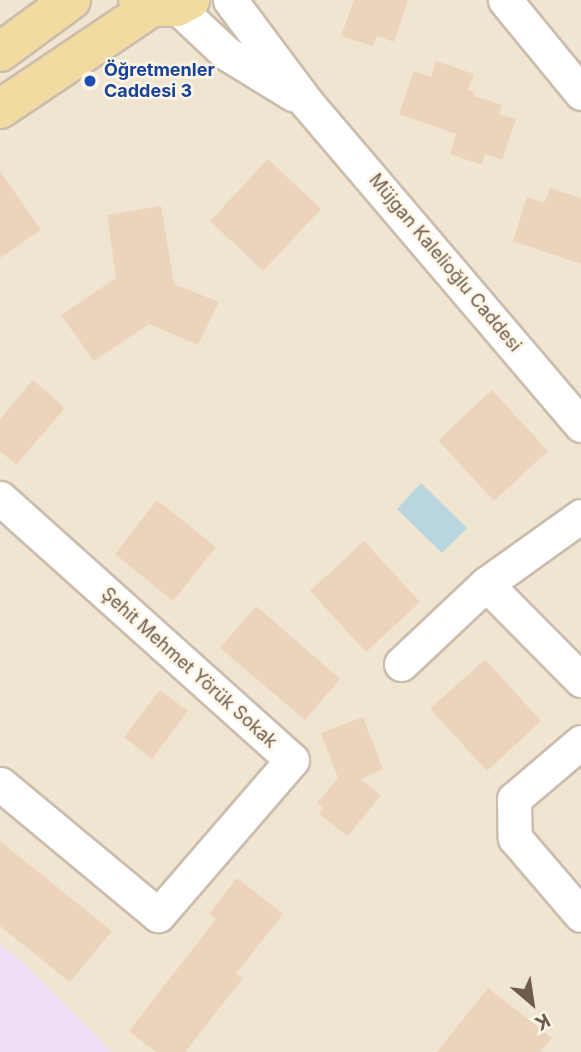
<!DOCTYPE html>
<html>
<head>
<meta charset="utf-8">
<style>
  body { margin:0 }
  #map { position:relative; width:581px; height:1052px; overflow:hidden; background:#f9f2e2; font-family:Inter,sans-serif }
  div>[style] { position:absolute }
  [style*='--x'] { left:calc(var(--x)*1px); top:calc(var(--y)*1px); width:calc(var(--w)*1px); rotate:calc(var(--a)*1deg) }
  .residential>* { inset:0; background:#f0e5d1 }
  .education>* { inset:0; background:#efdff5 }
  .water>* { inset:0; background:#b9d6e0 }
  .building>* { inset:0; background:#ecd4bc }
  .roads { filter:drop-shadow(2px 0 #cbbdad) drop-shadow(-2px 0 #cbbdad) drop-shadow(0 2px #cbbdad) drop-shadow(0 -2px #cbbdad) }
  .minor>* { height:33px; margin:-16.5px; padding:0 16.5px; transform-origin:16.5px; border-radius:16.5px; background:#fff }
  .major>* { height:38px; margin:-19px; padding:0 19px; transform-origin:19px; border-radius:19px; background:#f2dba0 }
  .dots>* { width:19px; height:19px; translate:-50% -50%; box-sizing:border-box; border:4px solid #fdf6e7; border-radius:50% }
  span { translate:-50% -50%; white-space:nowrap; text-align:center; line-height:1.15; -webkit-text-stroke:5px #fdf6e7; paint-order:stroke }
  .transit-label { font-size:18px; color:#164399; font-weight:700 }
  .left { translate:0 -50%; text-align:left }
  .street-label { font-size:18px; color:#6e5b4b }
  .north { position:absolute; left:497px; top:968px; width:70px; height:70px; -webkit-text-stroke:5px #fdf6e7; paint-order:stroke; rotate:151deg; font-size:19px; font-weight:700; line-height:28px; text-align:center; color:#6e5b4b }
  .north::after { content:''; display:block; margin:auto; width:24px; height:32px; background:#6e5b4b; clip-path:polygon(50% 0,100% 100%,50% 72%,0 100%) }
</style>
</head>
<body>
<div id="map">
  <div class="residential">
    <div style="clip-path:polygon(0 0,581px 0,581px 1052px,0 1052px)"></div>
  </div>
  <div class="education">
    <div style="clip-path:polygon(0 944px,23px 962px,113px 1052px,0 1052px)"></div>
  </div>
  <div class="water">
    <div style="clip-path:polygon(421px 483px,467px 528px,442px 553px,397px 509px)"></div>
  </div>
  <div class="building">
    <div style="clip-path:polygon(354px 0,408px 0,394px 42px,377px 36px,373px 46px,341px 36px)"></div>
    <div style="clip-path:polygon(436px 61px,474px 74px,468px 90px,475px 92px,474px 96px,502px 105px,499px 114px,516px 119px,502px 160px,485px 154px,482px 165px,450px 154px,456px 134px,399px 114px,414px 71px,431px 77px)"></div>
    <div style="clip-path:polygon(268px 159px,321px 209px,263px 271px,210px 221px)"></div>
    <div style="clip-path:polygon(0 171px,41px 230px,0 258px)"></div>
    <div style="clip-path:polygon(550px 188px,581px 198px,581px 264px,513px 241px,527px 197px,544px 203px)"></div>
    <div style="clip-path:polygon(161px 206px,174px 284px,219px 302px,198px 345px,149px 324px,94px 361px,61px 315px,116px 278px,107px 215px)"></div>
    <div style="clip-path:polygon(33px 380px,65px 408px,16px 465px,0 451px,0 419px)"></div>
    <div style="clip-path:polygon(492px 390px,548px 451px,494px 501px,438px 440px)"></div>
    <div style="clip-path:polygon(157px 500px,216px 547px,173px 601px,115px 554px)"></div>
    <div style="clip-path:polygon(364px 541px,420px 602px,366px 652px,310px 591px)"></div>
    <div style="clip-path:polygon(256px 606px,340px 679px,305px 720px,220px 648px)"></div>
    <div style="clip-path:polygon(485px 659px,541px 721px,487px 771px,430px 709px)"></div>
    <div style="clip-path:polygon(160px 690px,188px 711px,152px 759px,124px 737px)"></div>
    <div style="clip-path:polygon(363px 717px,383px 769px,361px 779px,381px 795px,348px 836px,319px 814px,323px 808px,317px 803px,338px 778px,321px 733px)"></div>
    <div style="clip-path:polygon(0 841px,112px 931px,70px 982px,0 926px)"></div>
    <div style="clip-path:polygon(237px 878px,283px 914px,236px 974px,243px 978px,185px 1052px,156px 1052px,129px 1031px,216px 919px,209px 914px)"></div>
    <div style="clip-path:polygon(488px 988px,552px 1038px,540px 1052px,437px 1052px)"></div>
  </div>
  <div class="roads">
    <div class="minor">
      <div style="--x:230;--y:0;--w:129;--a:53.2"></div>
      <div style="--x:307;--y:103;--w:423;--a:49.6"></div>
      <div style="--x:505;--y:0;--w:120;--a:50.7"></div>
      <div style="--x:177;--y:7;--w:67;--a:43.2"></div>
      <div style="--x:226;--y:53;--w:79;--a:31.5"></div>
      <div style="--x:0;--y:498;--w:392;--a:41.9"></div>
      <div style="--x:292;--y:760;--w:205;--a:130.8"></div>
      <div style="--x:158;--y:915;--w:205;--a:-140.3"></div>
      <div style="--x:486;--y:584;--w:135;--a:45.3"></div>
      <div style="--x:401;--y:664;--w:117;--a:-43.3"></div>
      <div style="--x:486;--y:584;--w:117;--a:-35.6"></div>
      <div style="--x:581;--y:742;--w:88;--a:139.6"></div>
      <div style="--x:514;--y:799;--w:39;--a:89"></div>
      <div style="--x:515;--y:838;--w:101;--a:49.4"></div>
    </div>
    <div class="major">
      <div style="--x:138;--y:0;--w:16;--a:27"></div>
      <div style="--x:152;--y:7;--w:25;--a:0"></div>
      <div style="--x:177;--y:7;--w:15;--a:-28"></div>
      <div style="--x:0;--y:52;--w:88;--a:-36.2"></div>
      <div style="--x:0;--y:109;--w:183;--a:-33.9"></div>
    </div>
  </div>
  <div class="dots">
    <div style="left:90px;top:81px;background:#1a4fb4"></div>
  </div>
  <div class="transit-label">
    <span class="left" style="left:104px;top:81px">Öğretmenler<br>Caddesi 3</span>
  </div>
  <div class="street-label">
    <span style="left:445px;top:263px;rotate:50deg">Müjgan Kalelioğlu Caddesi</span>
    <span style="left:189px;top:668px;rotate:42deg">Şehit Mehmet Yörük Sokak</span>
  </div>
  <div class="north">K</div>
</div>
</body>
</html>
